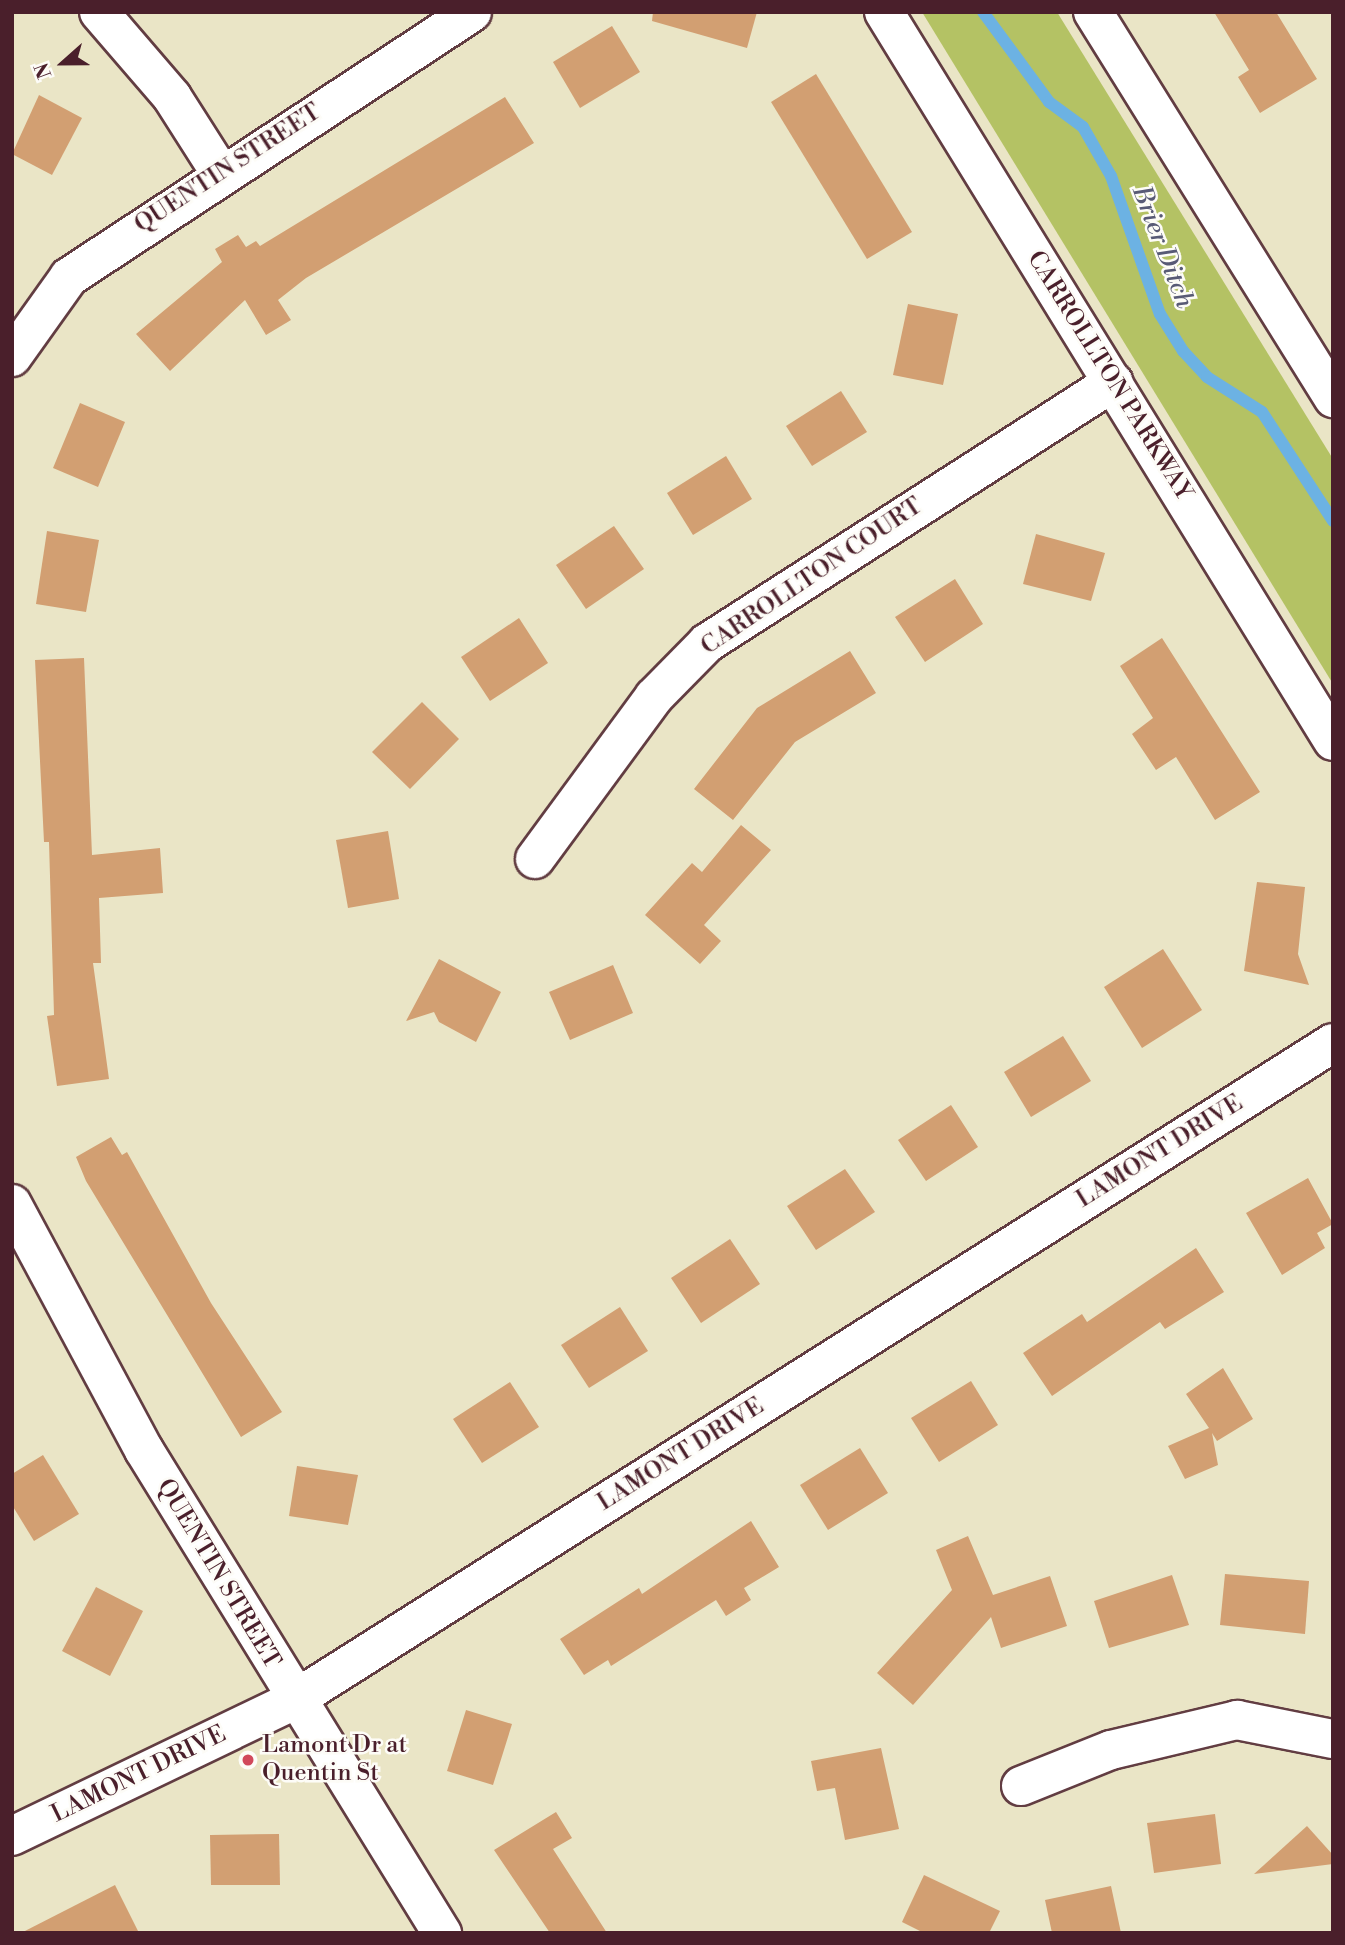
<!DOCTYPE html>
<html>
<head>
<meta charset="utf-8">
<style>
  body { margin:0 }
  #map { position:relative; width:1345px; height:1945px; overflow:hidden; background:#eae5c6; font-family:"Libre Bodoni",serif }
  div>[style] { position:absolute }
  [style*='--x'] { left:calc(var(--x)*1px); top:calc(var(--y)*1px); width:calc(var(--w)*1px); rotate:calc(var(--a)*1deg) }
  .green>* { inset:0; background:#b4c264 }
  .stream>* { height:12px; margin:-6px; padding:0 6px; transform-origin:6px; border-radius:6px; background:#6cb2e3 }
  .building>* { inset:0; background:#d29f72 }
  .roads { filter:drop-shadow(2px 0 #623d42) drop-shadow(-2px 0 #623d42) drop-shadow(0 2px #623d42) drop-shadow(0 -2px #623d42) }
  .minor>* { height:38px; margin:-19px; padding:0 19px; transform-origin:19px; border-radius:19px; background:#fff }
  .tertiary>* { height:38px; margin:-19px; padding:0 19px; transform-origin:19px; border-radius:19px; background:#fff }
  .dots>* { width:19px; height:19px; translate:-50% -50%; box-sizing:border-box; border:4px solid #fdfcf7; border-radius:50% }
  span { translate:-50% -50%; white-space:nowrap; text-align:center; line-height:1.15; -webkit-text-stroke:5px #fdfcf7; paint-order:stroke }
  .street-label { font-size:24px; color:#4a1f2b }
  .poi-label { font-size:24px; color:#4a1f2b }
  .left { translate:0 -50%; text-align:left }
  .water-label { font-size:26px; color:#585a75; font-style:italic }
  .frame { position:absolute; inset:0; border:14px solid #4a1f2b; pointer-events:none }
  .north { position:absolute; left:28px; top:28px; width:70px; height:70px; -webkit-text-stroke:5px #fdfcf7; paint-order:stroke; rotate:249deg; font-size:19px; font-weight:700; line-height:28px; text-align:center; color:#4a1f2b }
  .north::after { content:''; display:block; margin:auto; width:24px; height:32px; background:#4a1f2b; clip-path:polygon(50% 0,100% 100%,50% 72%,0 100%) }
</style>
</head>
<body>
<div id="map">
  <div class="green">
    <div style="clip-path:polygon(922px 12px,1057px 12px,1333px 459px,1333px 684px)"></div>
  </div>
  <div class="stream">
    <div style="--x:983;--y:12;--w:112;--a:53.7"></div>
    <div style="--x:1049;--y:102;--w:42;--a:36.3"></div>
    <div style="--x:1083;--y:127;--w:56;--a:60.3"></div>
    <div style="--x:1111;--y:176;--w:146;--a:70.5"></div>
    <div style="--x:1160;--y:314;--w:44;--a:58.1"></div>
    <div style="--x:1183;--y:351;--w:35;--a:47"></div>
    <div style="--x:1207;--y:377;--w:65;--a:32.5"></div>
    <div style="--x:1262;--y:412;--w:130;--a:56.9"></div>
  </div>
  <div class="building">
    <div style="clip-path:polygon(653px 12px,757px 12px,747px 48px,652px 21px)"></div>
    <div style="clip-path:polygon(1214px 12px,1276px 12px,1317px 79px,1260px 113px,1238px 77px,1249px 70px)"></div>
    <div style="clip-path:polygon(612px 26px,640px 72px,580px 108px,553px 62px)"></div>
    <div style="clip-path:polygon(816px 74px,912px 232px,867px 259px,771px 102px)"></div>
    <div style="clip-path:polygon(39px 95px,82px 118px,52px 175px,12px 154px)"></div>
    <div style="clip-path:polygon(505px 97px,534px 143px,306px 278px,278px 300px,291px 320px,266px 335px,245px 300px,170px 371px,136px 334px,222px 262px,215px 249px,238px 235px,246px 247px,256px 241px,260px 246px)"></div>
    <div style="clip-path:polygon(908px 304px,958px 314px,943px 385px,893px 375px)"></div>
    <div style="clip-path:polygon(841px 391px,867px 432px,812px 466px,786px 426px)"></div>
    <div style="clip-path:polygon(80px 403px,125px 422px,98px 487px,53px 468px)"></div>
    <div style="clip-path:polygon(726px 456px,752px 499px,693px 535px,667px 493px)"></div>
    <div style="clip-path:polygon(614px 526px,644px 569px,586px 609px,556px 565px)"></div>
    <div style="clip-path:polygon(47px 531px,99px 540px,86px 612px,36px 604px)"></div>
    <div style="clip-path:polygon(1036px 534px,1105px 553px,1091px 601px,1023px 584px)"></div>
    <div style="clip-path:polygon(955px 579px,983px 624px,925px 662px,895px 617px)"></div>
    <div style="clip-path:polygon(519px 618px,548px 663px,490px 701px,461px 657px)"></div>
    <div style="clip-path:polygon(1162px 638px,1260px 792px,1215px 820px,1176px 757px,1156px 770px,1132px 734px,1153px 718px,1120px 666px)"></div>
    <div style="clip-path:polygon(850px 651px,876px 693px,795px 742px,733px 820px,694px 789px,757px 708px)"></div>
    <div style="clip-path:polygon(84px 658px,92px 855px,160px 848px,163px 893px,99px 898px,101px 963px,93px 963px,109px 1079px,57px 1086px,47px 1016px,54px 1015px,49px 842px,44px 842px,35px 660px)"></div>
    <div style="clip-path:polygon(422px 702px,459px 739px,410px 789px,372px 752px)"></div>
    <div style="clip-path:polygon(741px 825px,771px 850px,704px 925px,721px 941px,700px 964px,645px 915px,692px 863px,702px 872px)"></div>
    <div style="clip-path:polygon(388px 831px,399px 899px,348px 908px,336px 840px)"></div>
    <div style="clip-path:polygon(1257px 882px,1305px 887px,1298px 954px,1309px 985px,1244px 971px)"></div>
    <div style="clip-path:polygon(1163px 949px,1202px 1010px,1142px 1048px,1104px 987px)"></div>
    <div style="clip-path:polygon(439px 959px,501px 992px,476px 1042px,439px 1022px,434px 1012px,406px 1021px)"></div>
    <div style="clip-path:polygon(613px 965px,633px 1013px,570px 1040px,549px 992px)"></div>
    <div style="clip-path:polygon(1063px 1036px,1091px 1081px,1031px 1117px,1004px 1072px)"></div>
    <div style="clip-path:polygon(951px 1105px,978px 1147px,926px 1181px,898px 1140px)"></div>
    <div style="clip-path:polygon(111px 1137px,122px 1155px,127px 1152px,211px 1303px,282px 1412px,241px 1437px,86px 1181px,76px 1157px)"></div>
    <div style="clip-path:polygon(845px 1169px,875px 1212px,816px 1250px,787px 1206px)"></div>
    <div style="clip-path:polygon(1308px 1178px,1333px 1224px,1317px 1233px,1325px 1248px,1282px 1275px,1246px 1213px)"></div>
    <div style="clip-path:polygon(730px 1239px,760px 1284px,701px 1323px,671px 1278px)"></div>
    <div style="clip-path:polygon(1196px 1248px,1224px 1292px,1165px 1329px,1160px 1322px,1052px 1396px,1023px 1353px,1082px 1314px,1087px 1322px)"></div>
    <div style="clip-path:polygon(620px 1307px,648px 1351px,589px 1388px,561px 1345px)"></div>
    <div style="clip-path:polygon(1223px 1368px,1253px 1419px,1217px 1441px,1212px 1433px,1218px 1465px,1185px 1479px,1168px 1446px,1209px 1428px,1186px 1394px)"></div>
    <div style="clip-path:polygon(971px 1381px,998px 1425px,939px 1462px,911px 1418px)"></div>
    <div style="clip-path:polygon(510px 1382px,539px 1427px,482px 1463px,453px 1419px)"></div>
    <div style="clip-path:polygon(860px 1448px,888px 1493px,828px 1530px,800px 1485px)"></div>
    <div style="clip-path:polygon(43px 1455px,79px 1514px,34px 1541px,12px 1505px,12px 1474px)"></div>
    <div style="clip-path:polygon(297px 1466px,358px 1475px,348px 1525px,289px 1516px)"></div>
    <div style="clip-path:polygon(751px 1521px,779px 1567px,744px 1588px,751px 1600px,726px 1616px,716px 1600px,611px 1666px,608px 1660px,584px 1675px,560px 1639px,639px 1588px,642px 1594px)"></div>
    <div style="clip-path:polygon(968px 1536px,993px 1595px,1050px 1576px,1067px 1626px,1001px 1648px,991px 1617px,913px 1705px,877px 1673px,952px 1590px,936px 1550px)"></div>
    <div style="clip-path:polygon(1225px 1574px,1309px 1581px,1305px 1634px,1220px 1625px)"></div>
    <div style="clip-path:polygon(1172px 1575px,1189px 1625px,1109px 1648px,1094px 1601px)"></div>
    <div style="clip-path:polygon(96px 1587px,143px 1611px,110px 1676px,62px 1651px)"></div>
    <div style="clip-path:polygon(466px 1710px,512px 1724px,493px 1785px,447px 1771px)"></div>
    <div style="clip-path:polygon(881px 1748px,899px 1829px,845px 1840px,835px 1788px,817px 1791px,811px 1761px)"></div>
    <div style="clip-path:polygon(556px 1812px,572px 1838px,553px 1849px,607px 1933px,550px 1933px,494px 1850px)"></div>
    <div style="clip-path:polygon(1215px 1814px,1221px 1864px,1154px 1873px,1147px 1823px)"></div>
    <div style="clip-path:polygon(1307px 1826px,1333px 1855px,1333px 1864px,1254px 1874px)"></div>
    <div style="clip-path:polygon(279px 1834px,280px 1885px,211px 1885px,210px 1835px)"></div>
    <div style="clip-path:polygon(924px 1875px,1000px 1911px,989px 1933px,924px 1933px,902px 1922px)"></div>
    <div style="clip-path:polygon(115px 1885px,139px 1933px,21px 1933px)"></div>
    <div style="clip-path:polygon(1111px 1886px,1121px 1933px,1052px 1933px,1045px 1900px)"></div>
  </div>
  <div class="roads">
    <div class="minor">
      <div style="--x:99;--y:12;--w:112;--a:49.3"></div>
      <div style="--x:172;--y:97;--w:91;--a:57.5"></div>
      <div style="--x:884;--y:12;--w:856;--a:58.37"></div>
      <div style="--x:1093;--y:12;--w:455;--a:58.1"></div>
      <div style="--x:12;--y:357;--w:98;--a:-54.5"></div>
      <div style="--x:69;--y:277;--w:482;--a:-33.3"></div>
      <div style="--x:535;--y:859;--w:201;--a:-53.7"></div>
      <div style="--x:654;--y:697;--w:76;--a:-45.5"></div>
      <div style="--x:707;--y:643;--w:483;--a:-32.7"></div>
      <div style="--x:12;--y:1204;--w:279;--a:61.8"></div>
      <div style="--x:144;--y:1450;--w:568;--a:58.33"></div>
      <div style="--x:1021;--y:1786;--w:97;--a:-21.8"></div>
      <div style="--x:1111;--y:1750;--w:130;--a:-13.4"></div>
      <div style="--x:1237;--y:1720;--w:98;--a:11.2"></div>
    </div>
    <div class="tertiary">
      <div style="--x:12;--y:1836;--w:313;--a:-25.7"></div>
      <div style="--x:294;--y:1700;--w:1229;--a:-32.31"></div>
    </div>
  </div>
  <div class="dots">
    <div style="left:248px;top:1760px;background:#d1495b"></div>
  </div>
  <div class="street-label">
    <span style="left:228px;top:169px;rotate:-33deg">QUENTIN STREET</span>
    <span style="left:1109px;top:376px;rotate:58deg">CARROLLTON PARKWAY</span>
    <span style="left:812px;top:577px;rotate:-34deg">CARROLLTON COURT</span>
    <span style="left:1160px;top:1152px;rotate:-32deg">LAMONT DRIVE</span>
    <span style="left:681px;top:1455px;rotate:-32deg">LAMONT DRIVE</span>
    <span style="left:218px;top:1574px;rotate:59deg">QUENTIN STREET</span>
    <span style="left:139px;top:1775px;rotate:-26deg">LAMONT DRIVE</span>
  </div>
  <div class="poi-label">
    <span class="left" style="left:262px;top:1760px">Lamont Dr at<br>Quentin St</span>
  </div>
  <div class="water-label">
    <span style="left:1162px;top:247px;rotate:69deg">Brier Ditch</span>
  </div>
  <div class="frame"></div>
  <div class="north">N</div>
</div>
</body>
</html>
